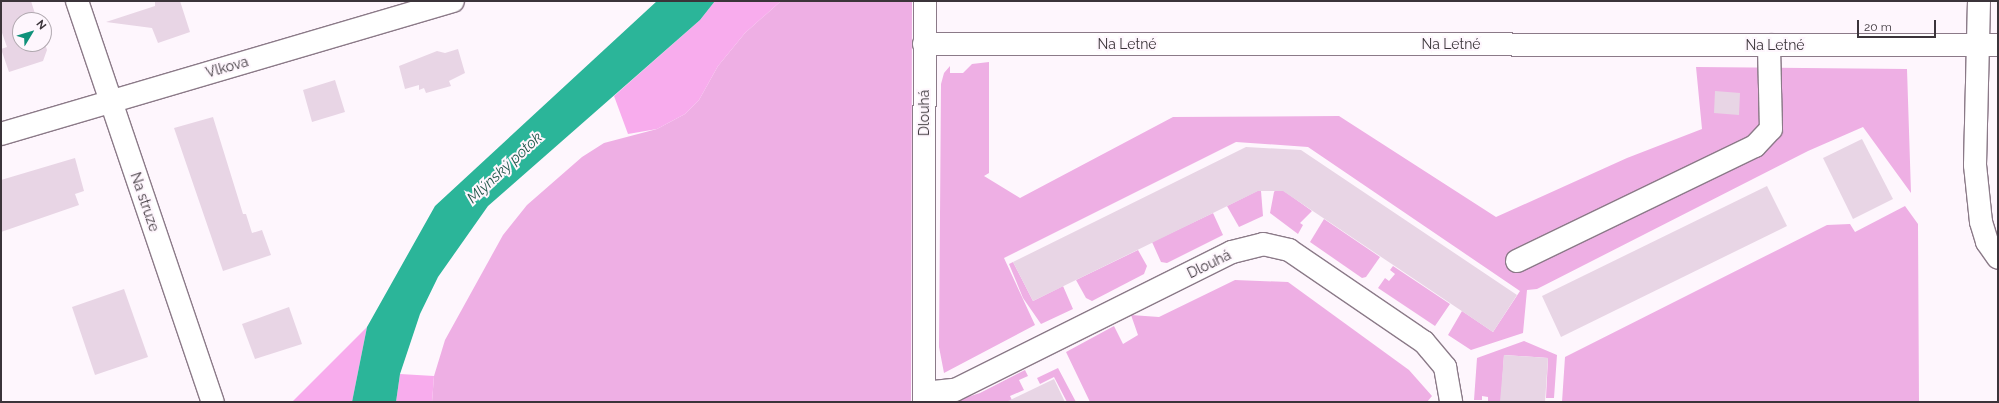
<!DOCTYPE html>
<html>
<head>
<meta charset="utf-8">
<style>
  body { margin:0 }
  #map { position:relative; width:1999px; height:403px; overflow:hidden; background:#fef6fd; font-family:Raleway,sans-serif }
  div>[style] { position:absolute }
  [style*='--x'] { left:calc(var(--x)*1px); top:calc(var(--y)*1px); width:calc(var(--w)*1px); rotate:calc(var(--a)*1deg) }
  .green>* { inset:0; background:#eeafe4 }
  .forest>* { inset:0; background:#f8aced }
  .water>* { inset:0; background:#2bb599 }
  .building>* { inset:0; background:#e8d5e5 }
  .roads { filter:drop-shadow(1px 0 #8b7a88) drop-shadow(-1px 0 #8b7a88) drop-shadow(0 1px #8b7a88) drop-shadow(0 -1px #8b7a88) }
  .minor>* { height:22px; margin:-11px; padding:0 11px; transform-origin:11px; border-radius:11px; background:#fff }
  span { translate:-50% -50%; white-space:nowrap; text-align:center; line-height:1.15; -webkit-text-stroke:4px #fef6fd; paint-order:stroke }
  .street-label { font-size:14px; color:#3b343a }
  .water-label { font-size:15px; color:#24594c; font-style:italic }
  .frame { position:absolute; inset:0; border:2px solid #3b343a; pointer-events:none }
  .north { position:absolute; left:12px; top:12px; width:40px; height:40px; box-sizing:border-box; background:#fef6fd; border:1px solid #b0a8af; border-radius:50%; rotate:52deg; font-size:11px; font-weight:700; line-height:16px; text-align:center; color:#3b343a }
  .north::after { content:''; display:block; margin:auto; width:14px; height:18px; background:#0f917a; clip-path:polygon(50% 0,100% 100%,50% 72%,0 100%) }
  .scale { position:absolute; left:1857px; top:20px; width:79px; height:18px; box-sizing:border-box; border:2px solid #3b343a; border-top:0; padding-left:5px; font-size:12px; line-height:14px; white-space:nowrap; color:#3b343a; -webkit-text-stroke:3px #fef6fd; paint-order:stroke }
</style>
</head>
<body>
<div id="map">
  <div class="green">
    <div style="clip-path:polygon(781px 1px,912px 1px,911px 402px,432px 402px,434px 376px,445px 340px,503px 235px,527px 205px,582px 157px,604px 143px,657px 129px,685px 114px,699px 100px,718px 66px,745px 33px)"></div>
    <div style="clip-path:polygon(989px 62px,989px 173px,984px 176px,1020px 198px,1173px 117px,1339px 116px,1496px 217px,1627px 158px,1702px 129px,1696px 67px,1907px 69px,1911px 193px,1863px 127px,1808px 151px,1537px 289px,1527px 290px,1523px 333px,1471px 350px,1448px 335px,1462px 311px,1493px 332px,1520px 291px,1308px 147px,1236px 142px,1004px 258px,1035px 325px,944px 373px,939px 347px,941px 84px,944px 73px,950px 66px,950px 73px,963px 73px,972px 64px)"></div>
    <div style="clip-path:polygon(1302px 155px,1284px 191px,1312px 211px,1300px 223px,1303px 225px,1298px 234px,1270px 213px,1274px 192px)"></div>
    <div style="clip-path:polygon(1257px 191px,1261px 191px,1263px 216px,1239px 227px,1227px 206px)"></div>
    <div style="clip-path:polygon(1905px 206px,1918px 224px,1919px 402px,1562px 402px,1565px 357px,1827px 225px,1850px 224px,1855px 232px)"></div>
    <div style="clip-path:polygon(1213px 213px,1223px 235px,1167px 263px,1161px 262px,1152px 242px)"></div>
    <div style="clip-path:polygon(1324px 219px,1380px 257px,1366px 277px,1362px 278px,1310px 242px)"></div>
    <div style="clip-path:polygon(1138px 250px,1147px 266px,1144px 274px,1092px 301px,1086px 298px,1076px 280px)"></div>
    <div style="clip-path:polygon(1013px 262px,1033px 301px,1063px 286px,1073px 309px,1041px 324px,1023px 298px,1009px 264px)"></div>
    <div style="clip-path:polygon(1393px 266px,1450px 304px,1435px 326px,1378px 288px,1385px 278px,1389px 281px,1395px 274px,1390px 270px)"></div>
    <div style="clip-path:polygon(1235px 280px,1288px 282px,1409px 370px,1432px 396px,1427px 402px,1090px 402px,1066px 352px,1114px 326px,1123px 344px,1138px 335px,1131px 315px,1159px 317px)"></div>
    <div style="clip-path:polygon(1524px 341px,1557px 355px,1554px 398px,1546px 398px,1548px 358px,1504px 355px,1501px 402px,1488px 401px,1488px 397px,1482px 396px,1482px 400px,1474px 400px,1477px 358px)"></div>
    <div style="clip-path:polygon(1058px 368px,1076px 402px,1067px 402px,1054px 377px,1040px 384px,1037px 378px)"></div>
    <div style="clip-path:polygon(1025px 370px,1028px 376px,1019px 380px,1024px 390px,1010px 396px,1013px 402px,961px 402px,961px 399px,980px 393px)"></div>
  </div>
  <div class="forest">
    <div style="clip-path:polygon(715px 1px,781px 1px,745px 33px,718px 66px,699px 100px,685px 114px,657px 129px,628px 134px,614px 96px,700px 20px)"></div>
    <div style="clip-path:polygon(367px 327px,352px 402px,292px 402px)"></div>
    <div style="clip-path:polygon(400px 374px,434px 376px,432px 402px,396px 402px)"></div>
  </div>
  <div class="water">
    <div style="clip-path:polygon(657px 1px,715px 1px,700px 20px,488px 206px,438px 277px,420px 314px,400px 374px,396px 402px,352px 402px,367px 327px,435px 206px)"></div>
  </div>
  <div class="building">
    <div style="clip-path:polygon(1px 1px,31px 1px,37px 20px,20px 20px,20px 44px,44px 44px,44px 40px,47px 50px,43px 61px,9px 72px,1px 49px,7px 47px,1px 30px)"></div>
    <div style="clip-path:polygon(155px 1px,180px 1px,190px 32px,158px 43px,152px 28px,106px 22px,155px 6px)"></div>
    <div style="clip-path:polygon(458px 49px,465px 73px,449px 81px,451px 86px,426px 93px,424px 88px,419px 90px,419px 85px,405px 89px,399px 66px,437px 51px,445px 53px)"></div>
    <div style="clip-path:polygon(335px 80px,345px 112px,312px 122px,303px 90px)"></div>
    <div style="clip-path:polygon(1715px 91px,1740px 93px,1739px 115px,1714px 113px)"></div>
    <div style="clip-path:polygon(213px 117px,243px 214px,246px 214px,252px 233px,262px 230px,271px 255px,223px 271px,174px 128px)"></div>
    <div style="clip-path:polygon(1862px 139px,1893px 199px,1853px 219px,1823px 158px)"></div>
    <div style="clip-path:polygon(1246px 147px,1301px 150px,1517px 295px,1493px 332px,1283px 191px,1258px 191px,1033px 301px,1013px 262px)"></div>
    <div style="clip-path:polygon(75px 158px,84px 191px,75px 194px,79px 205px,1px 232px,1px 180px)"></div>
    <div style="clip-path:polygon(1767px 186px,1787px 226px,1561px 337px,1542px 296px)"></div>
    <div style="clip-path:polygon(124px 289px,148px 357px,95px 375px,72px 307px)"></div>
    <div style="clip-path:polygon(289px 307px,302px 344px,255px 359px,242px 324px)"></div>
    <div style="clip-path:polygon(1504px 355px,1548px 358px,1545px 402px,1500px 402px)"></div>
    <div style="clip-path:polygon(1054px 379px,1065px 402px,1006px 402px)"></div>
  </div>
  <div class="roads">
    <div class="minor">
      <div style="--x:77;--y:1;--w:423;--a:71.3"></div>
      <div style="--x:1979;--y:1;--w:164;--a:91.4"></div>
      <div style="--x:1975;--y:165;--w:57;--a:84"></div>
      <div style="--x:1981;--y:222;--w:21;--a:73"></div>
      <div style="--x:1987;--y:242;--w:19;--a:55"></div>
      <div style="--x:924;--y:44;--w:1074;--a:0.05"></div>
      <div style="--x:1;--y:134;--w:471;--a:-16.4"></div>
      <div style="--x:1517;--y:261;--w:264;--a:-25.8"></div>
      <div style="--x:1755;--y:146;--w:23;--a:-47"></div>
      <div style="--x:1771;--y:129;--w:84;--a:-91.4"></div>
      <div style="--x:924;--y:393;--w:31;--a:-6"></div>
      <div style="--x:955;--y:390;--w:309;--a:-26.5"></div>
      <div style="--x:1232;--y:252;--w:32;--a:-14"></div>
      <div style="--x:1263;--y:244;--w:27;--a:13"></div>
      <div style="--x:1289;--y:250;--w:163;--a:34.3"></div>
      <div style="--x:1424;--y:342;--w:33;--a:50"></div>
      <div style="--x:1445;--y:367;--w:36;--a:80"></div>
      <div style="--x:924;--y:402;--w:401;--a:-89.9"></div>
    </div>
  </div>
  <div class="street-label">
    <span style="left:1127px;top:44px">Na Letné</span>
    <span style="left:1451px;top:44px">Na Letné</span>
    <span style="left:1775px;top:45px">Na Letné</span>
    <span style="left:227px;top:67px;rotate:-16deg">Vlkova</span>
    <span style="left:924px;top:113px;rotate:-90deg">Dlouhá</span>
    <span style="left:145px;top:202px;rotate:71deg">Na struze</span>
    <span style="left:1209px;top:264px;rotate:-26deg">Dlouhá</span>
  </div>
  <div class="water-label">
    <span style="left:505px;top:168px;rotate:-43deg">Mlýnský potok</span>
  </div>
  <div class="frame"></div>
  <div class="north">N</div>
  <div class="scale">20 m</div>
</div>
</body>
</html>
